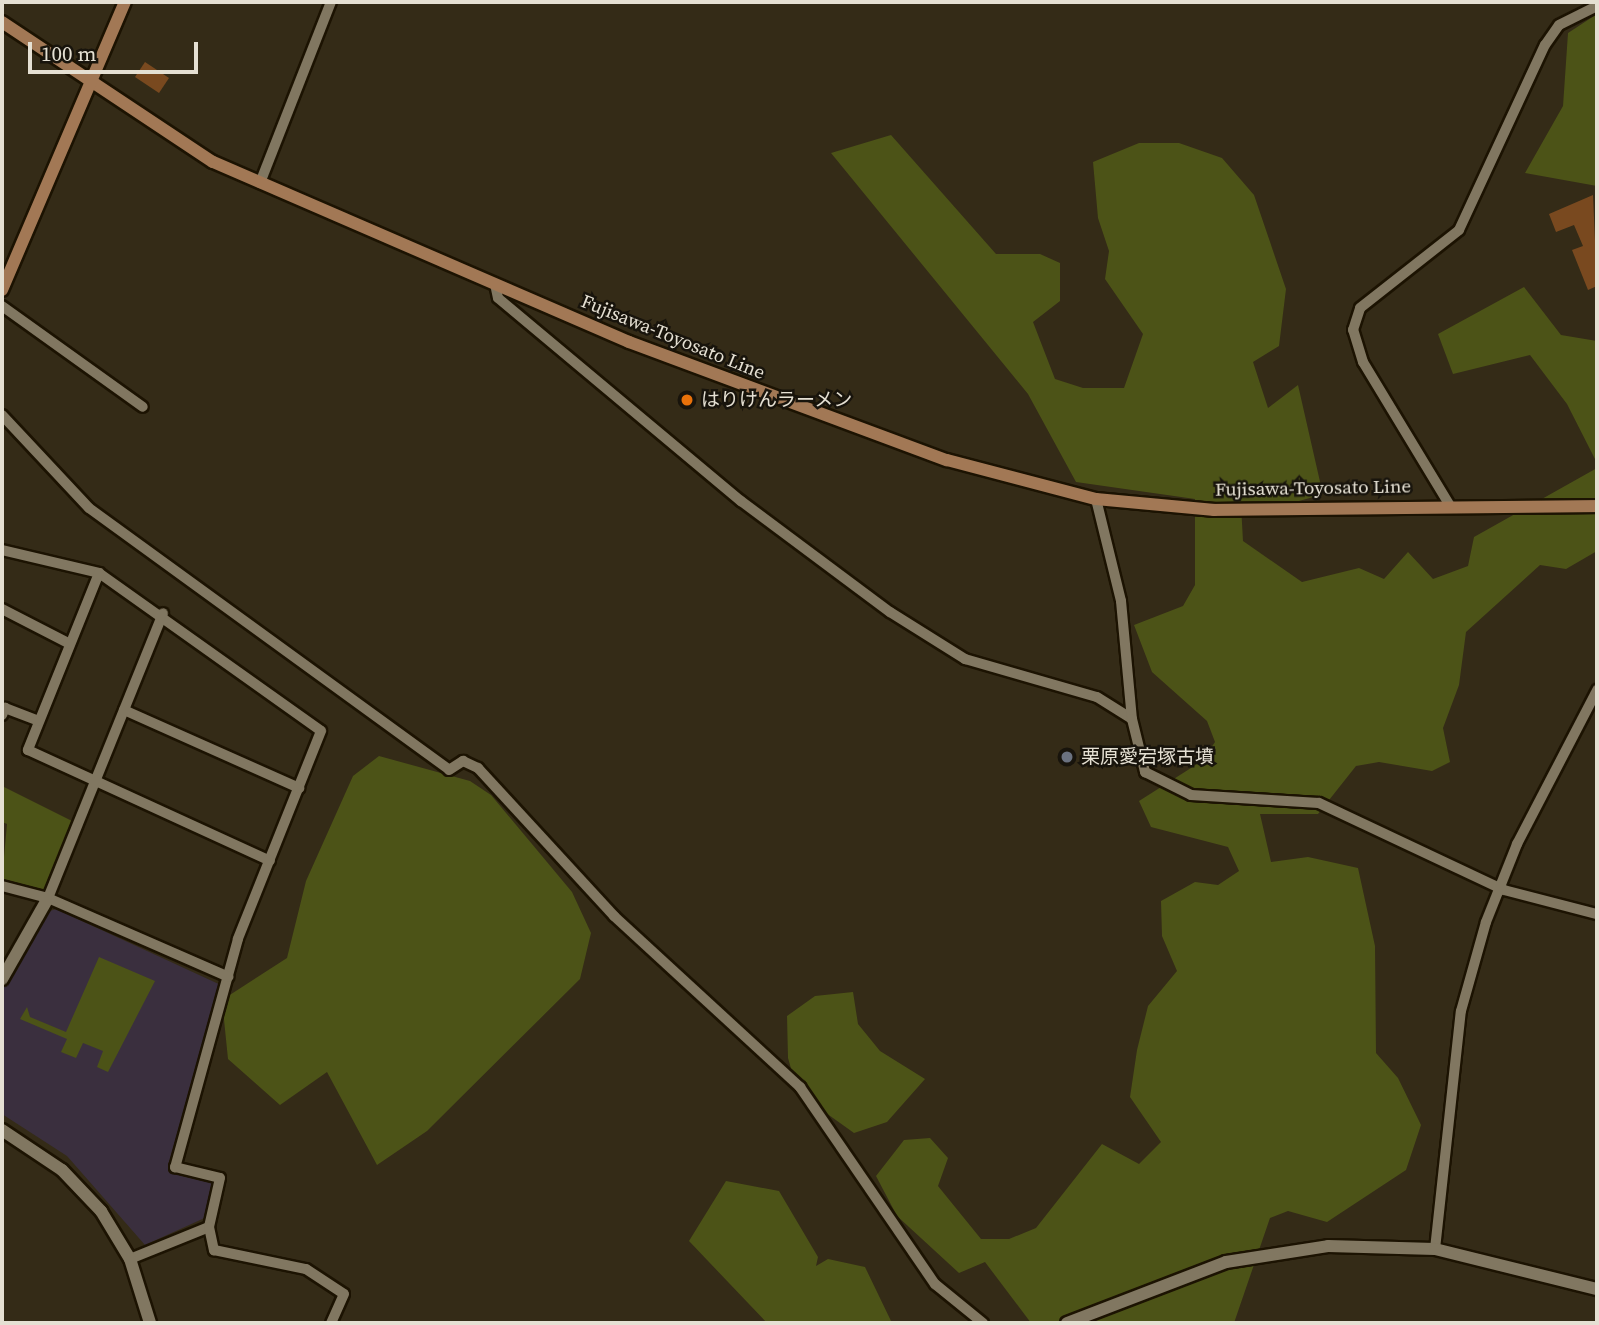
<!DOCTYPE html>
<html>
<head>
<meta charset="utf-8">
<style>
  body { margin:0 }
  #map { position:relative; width:1599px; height:1325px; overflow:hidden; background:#342b17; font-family:"Source Serif 4","Noto Sans JP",serif }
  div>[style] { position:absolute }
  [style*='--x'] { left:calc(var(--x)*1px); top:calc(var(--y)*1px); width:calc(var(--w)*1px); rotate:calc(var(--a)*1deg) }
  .commercial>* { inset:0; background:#3a2f3e }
  .green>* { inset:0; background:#4c5317 }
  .building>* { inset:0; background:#79491f }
  .roads { filter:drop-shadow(2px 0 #1c1302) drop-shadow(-2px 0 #1c1302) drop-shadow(0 2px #1c1302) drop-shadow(0 -2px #1c1302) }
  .minor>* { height:10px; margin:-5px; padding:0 5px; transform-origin:5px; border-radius:5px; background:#817761 }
  .tertiary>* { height:12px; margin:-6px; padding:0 6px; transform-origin:6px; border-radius:6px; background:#817761 }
  .secondary>* { height:12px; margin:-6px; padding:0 6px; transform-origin:6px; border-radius:6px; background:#a27855 }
  .dots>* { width:19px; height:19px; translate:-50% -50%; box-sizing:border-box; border:4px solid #18140c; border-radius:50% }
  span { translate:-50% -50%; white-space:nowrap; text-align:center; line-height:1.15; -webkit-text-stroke:5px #18140c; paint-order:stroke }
  .street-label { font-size:19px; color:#e5e0d3 }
  .poi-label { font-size:19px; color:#e5e0d3 }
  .left { translate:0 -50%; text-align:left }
  .frame { position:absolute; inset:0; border:4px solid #e5e0d3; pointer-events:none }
  .scale { position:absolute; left:28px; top:42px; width:170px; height:32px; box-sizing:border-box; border:4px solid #e5e0d3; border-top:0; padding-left:9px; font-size:21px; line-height:24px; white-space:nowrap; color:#e5e0d3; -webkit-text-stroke:5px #18140c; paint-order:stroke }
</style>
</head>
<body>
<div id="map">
  <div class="commercial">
    <div style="clip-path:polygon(56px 909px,223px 986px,171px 1169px,212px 1180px,209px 1216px,145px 1245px,67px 1156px,2px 1114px,2px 989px,47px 912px)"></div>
  </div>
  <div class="green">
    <div style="clip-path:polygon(1597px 14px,1597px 186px,1525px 173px,1563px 106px,1568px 33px)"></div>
    <div style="clip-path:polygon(891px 135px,996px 254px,1040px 254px,1060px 263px,1060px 301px,1033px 322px,1055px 379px,1083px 388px,1124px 388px,1143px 334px,1105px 279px,1109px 251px,1098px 218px,1093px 162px,1139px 143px,1179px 143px,1222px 158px,1254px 195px,1286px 289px,1279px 346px,1253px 362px,1268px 408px,1298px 385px,1321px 486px,1317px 496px,1299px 501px,1241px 505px,1243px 541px,1302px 582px,1359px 568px,1384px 579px,1408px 552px,1433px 579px,1468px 566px,1474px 537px,1597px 468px,1597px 551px,1566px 569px,1540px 565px,1466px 632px,1459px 685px,1443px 728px,1450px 762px,1432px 771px,1379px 762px,1356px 766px,1318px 814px,1260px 814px,1271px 862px,1308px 857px,1358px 868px,1375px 946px,1376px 1053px,1398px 1078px,1421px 1125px,1406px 1170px,1327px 1222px,1288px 1211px,1270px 1218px,1234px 1323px,1031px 1323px,985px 1262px,959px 1273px,897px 1216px,876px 1176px,904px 1140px,930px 1138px,948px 1158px,938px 1186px,981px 1239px,1009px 1239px,1036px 1228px,1102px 1144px,1139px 1164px,1161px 1142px,1130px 1097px,1137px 1050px,1148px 1006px,1177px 971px,1162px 936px,1161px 901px,1195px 882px,1218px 885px,1239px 871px,1228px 847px,1151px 827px,1139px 801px,1202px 761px,1215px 742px,1207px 721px,1152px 672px,1134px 625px,1183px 606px,1195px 585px,1195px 499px,1076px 482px,1028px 394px,831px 153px)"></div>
    <div style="clip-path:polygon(1524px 287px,1561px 335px,1597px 341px,1597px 463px,1567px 404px,1530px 355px,1453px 374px,1438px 334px)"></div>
    <div style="clip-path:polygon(379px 756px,470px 781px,491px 795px,572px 892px,591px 933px,580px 979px,427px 1131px,377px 1165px,327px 1072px,280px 1105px,228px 1059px,222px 1000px,287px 958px,306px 881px,353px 776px)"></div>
    <div style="clip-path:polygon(2px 786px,72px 821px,44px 891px,2px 879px,7px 824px,2px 822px)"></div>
    <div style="clip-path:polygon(99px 957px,155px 981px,108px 1072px,97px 1067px,103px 1051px,83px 1043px,76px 1058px,61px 1052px,67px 1039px,20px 1019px,27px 1007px,30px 1017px,66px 1032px)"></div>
    <div style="clip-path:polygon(853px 992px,858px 1024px,880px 1051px,925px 1079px,887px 1122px,854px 1133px,798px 1093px,788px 1058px,787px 1016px,815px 996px)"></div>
    <div style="clip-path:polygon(726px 1181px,779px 1191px,818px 1257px,816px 1266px,828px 1259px,865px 1267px,892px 1323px,767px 1323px,689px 1241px)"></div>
  </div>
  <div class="building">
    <div style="clip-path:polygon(145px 62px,169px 78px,159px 93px,135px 77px)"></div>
    <div style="clip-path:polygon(1593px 195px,1597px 286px,1588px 290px,1572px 250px,1583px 246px,1574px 225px,1556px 232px,1549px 214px)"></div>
  </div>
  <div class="roads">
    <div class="minor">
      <div style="--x:260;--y:183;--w:194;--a:-68.6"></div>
      <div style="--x:495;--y:284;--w:14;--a:78"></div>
      <div style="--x:498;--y:298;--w:317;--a:39.9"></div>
      <div style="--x:741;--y:501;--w:186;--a:36.7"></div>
      <div style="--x:890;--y:612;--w:89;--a:32.1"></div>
      <div style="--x:965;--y:659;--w:137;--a:16.1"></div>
      <div style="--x:1097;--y:697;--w:41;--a:32.2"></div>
      <div style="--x:2;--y:306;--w:173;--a:35.6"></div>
      <div style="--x:2;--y:415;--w:127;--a:46.9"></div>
      <div style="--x:89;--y:508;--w:445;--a:36"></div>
      <div style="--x:449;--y:770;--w:17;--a:-33"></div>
      <div style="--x:463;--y:761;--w:17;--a:25"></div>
      <div style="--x:478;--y:768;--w:201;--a:47.4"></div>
      <div style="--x:614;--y:916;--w:253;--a:42.6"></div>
      <div style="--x:800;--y:1087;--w:239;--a:55.6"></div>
      <div style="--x:935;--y:1284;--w:62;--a:39.1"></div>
      <div style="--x:1096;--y:499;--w:105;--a:76.2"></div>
      <div style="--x:1121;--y:601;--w:119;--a:84.7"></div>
      <div style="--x:1132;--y:719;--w:55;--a:76.2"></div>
      <div style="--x:1145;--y:772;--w:51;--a:26.6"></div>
      <div style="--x:1191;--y:795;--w:128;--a:3.6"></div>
      <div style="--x:1319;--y:803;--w:204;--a:25.2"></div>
      <div style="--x:1504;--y:890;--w:96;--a:14.5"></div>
      <div style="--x:1449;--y:504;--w:166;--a:-121.2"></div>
      <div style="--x:1363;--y:362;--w:34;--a:-107"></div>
      <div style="--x:1353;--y:330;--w:23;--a:-72"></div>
      <div style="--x:1360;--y:308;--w:126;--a:-38.2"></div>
      <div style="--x:1459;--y:230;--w:204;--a:-65.1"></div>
      <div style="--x:1545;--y:45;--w:24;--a:-55"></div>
      <div style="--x:1559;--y:25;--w:42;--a:-26.6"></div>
      <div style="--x:2;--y:550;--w:100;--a:13.3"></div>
      <div style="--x:99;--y:573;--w:272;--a:35.4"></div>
      <div style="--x:321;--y:731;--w:224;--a:111.8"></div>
      <div style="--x:238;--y:939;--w:237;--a:105.4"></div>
      <div style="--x:175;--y:1167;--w:46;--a:13.7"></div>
      <div style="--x:220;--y:1178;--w:50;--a:102.7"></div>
      <div style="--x:209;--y:1227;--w:85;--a:157.9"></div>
      <div style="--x:99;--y:573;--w:191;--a:111.9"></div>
      <div style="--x:28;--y:750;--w:266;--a:24.6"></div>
      <div style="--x:2;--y:609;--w:76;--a:27.2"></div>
      <div style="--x:124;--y:710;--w:192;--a:24"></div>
      <div style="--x:2;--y:715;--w:8;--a:-67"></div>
      <div style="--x:5;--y:708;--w:36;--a:21"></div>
      <div style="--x:2;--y:886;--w:48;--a:14.6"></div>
      <div style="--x:48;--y:898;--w:197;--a:23.6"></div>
      <div style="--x:48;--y:898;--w:307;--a:-68"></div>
      <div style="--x:209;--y:1227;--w:24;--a:78"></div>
      <div style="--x:214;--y:1250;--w:94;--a:11.7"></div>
      <div style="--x:306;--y:1269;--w:45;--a:33.3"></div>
      <div style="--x:344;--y:1294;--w:32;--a:114"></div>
      <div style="--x:1435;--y:1249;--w:239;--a:-83.8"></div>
      <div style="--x:1461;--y:1011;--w:92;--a:-74.3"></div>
      <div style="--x:1486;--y:922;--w:84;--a:-68.3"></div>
      <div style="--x:1517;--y:844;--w:174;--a:-62.5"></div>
    </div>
    <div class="tertiary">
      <div style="--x:2;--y:979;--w:93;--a:-60.4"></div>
      <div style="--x:2;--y:1130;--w:72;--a:33.7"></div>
      <div style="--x:62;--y:1170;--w:57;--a:46.4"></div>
      <div style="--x:101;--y:1211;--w:56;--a:58.9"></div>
      <div style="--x:130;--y:1259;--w:67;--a:72.6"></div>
      <div style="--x:1067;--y:1323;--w:170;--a:-21"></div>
      <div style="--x:1226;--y:1262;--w:103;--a:-8.9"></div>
      <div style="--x:1328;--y:1246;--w:107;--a:1.6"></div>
      <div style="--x:1435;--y:1249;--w:167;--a:13.9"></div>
    </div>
    <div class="secondary">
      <div style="--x:2;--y:22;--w:253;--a:33.6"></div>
      <div style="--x:213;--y:162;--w:453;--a:23.4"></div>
      <div style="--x:629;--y:342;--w:339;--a:20.4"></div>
      <div style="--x:947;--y:460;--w:154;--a:14.7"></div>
      <div style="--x:1096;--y:499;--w:119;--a:5.3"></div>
      <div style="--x:1214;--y:510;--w:383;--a:-0.6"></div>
      <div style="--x:2;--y:290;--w:313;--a:-66.9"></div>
    </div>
  </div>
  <div class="dots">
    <div style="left:687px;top:400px;background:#e8710a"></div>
    <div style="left:1067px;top:757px;background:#6b7280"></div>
  </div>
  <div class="street-label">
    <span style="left:673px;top:337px;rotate:22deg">Fujisawa-Toyosato Line</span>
    <span style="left:1313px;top:488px;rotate:-1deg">Fujisawa-Toyosato Line</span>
  </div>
  <div class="poi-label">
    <span class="left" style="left:701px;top:400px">はりけんラーメン</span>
    <span class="left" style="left:1081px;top:757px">栗原愛宕塚古墳</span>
  </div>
  <div class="frame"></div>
  <div class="scale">100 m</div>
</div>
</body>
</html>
